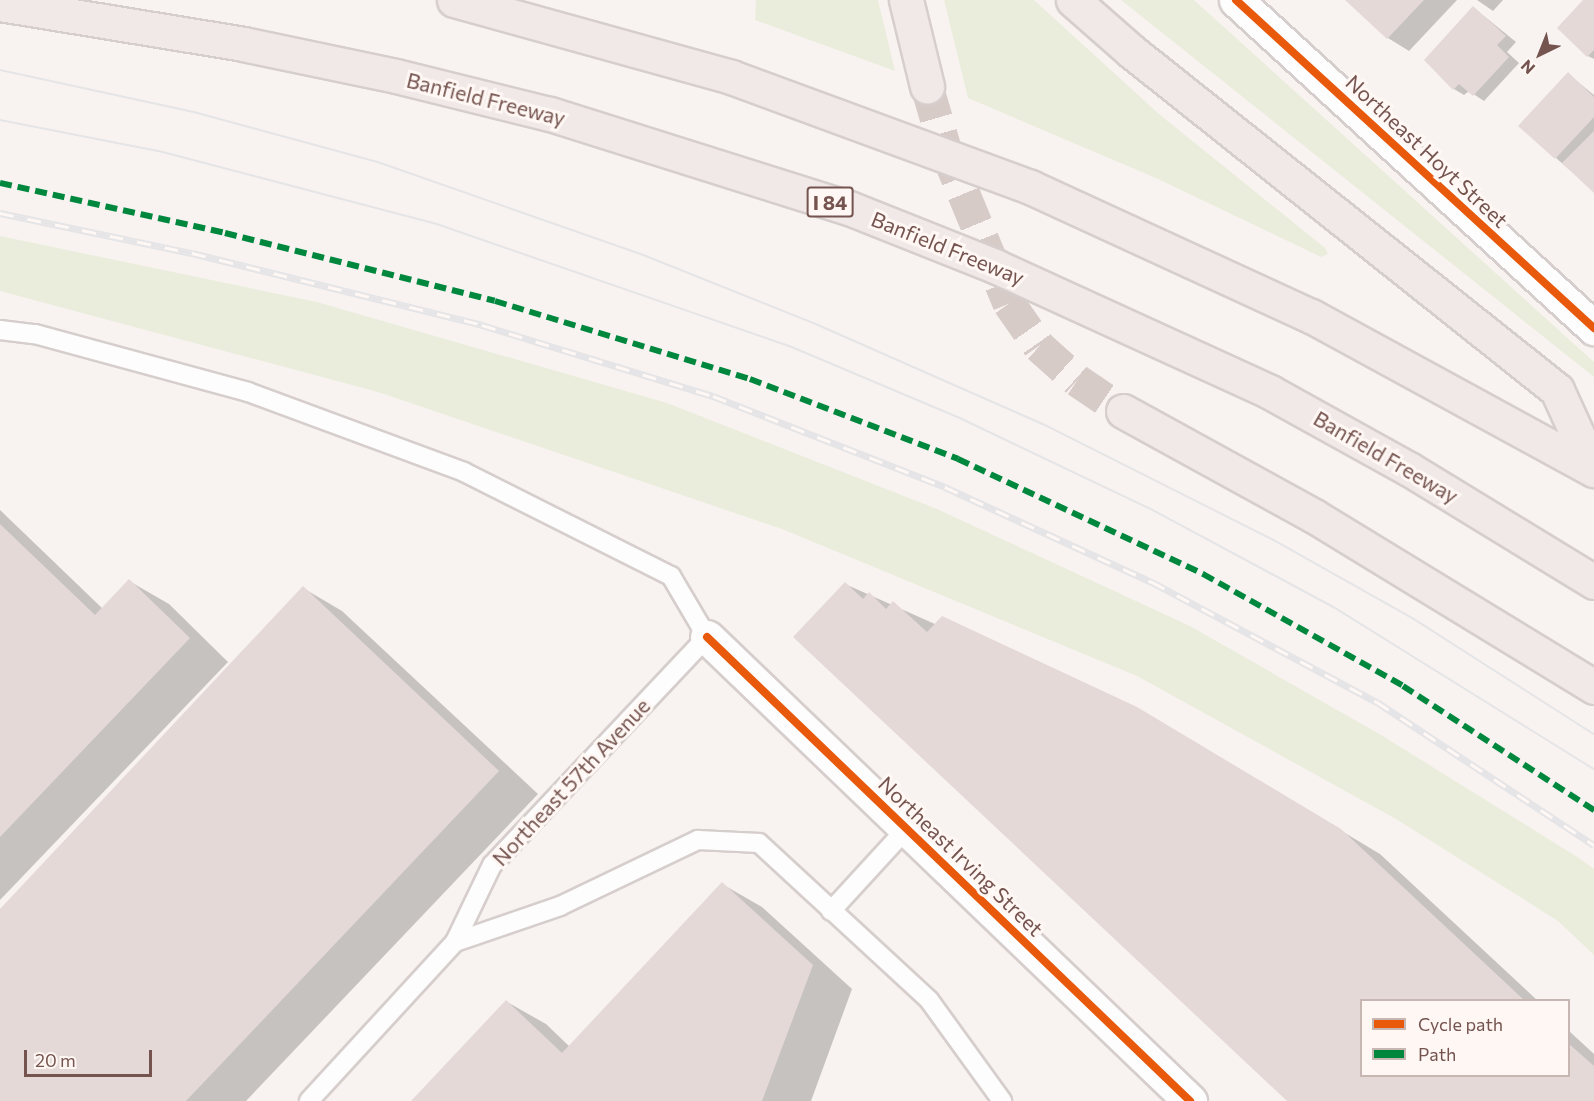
<!DOCTYPE html>
<html>
<head>
<meta charset="utf-8">
<style>
  body { margin:0 }
  #map { position:relative; width:1594px; height:1101px; overflow:hidden; background:#f8f3f0; font-family:Commissioner,sans-serif }
  div>[style] { position:absolute }
  [style*='--x'] { left:calc(var(--x)*1px); top:calc(var(--y)*1px); width:calc(var(--w)*1px); rotate:calc(var(--a)*1deg) }
  .green>* { inset:0; background:#eaeddc }
  .shadow>* { inset:0; background:#0003 }
  .building>* { inset:0; background:#e4d9d7 }
  .motorway-tunnel>* { height:33px; margin-top:-16.5px; transform-origin:0; background:repeating-linear-gradient(90deg,#d7cbc8 0 33px,transparent 0 49px) }
  .roads { filter:drop-shadow(2px 0 #d6cecc) drop-shadow(-2px 0 #d6cecc) drop-shadow(0 2px #d6cecc) drop-shadow(0 -2px #d6cecc) }
  .service>* { height:18px; margin:-9px; padding:0 9px; transform-origin:9px; border-radius:9px; background:#fefdfd }
  .minor>* { height:33px; margin:-16.5px; padding:0 16.5px; transform-origin:16.5px; border-radius:16.5px; background:#fefdfd }
  .motorway>* { height:33px; margin:-16.5px; padding:0 16.5px; transform-origin:16.5px; border-radius:16.5px; background:#f1e8e8 }
  .tram>* { height:1.5px; margin:-0.75px; padding:0 0.75px; transform-origin:0.75px; border-radius:0.75px; background:#e5e4e6 }
  .rail>* { height:7px; margin-top:-3.5px; transform-origin:0; background:repeating-linear-gradient(90deg,#fef7f3 0 14px,#e5e4e6 0 28px); box-sizing:border-box; border-block:2px solid #e5e4e6 }
  .quiet>* { height:6px; margin-top:-3px; transform-origin:0; background:repeating-linear-gradient(90deg,#00873e 0 12px,transparent 0 18px) }
  .cycleway>* { height:8px; margin:-4px; padding:0 4px; transform-origin:4px; border-radius:4px; background:#e8590c }
  span { translate:-50% -50%; white-space:nowrap; text-align:center; line-height:1.15; -webkit-text-stroke:6px #fef7f3; paint-order:stroke }
  .shield-label span { padding:2px 4px; background:#fef7f3; border:2px solid; border-radius:4px; -webkit-text-stroke-width:0 }
  .shield-label { font-size:20px; color:#755450; font-weight:700 }
  .street-label { font-size:21px; color:#755450 }
  .legend { position:absolute; left:1360px; top:999px; width:210px; height:78px; box-sizing:border-box; background:#fef7f3; border:2px solid #c7b6b2; margin:0; padding:8px 10px; list-style:none; font-size:18px; color:#755450 }
  .legend li { display:flex; align-items:center; gap:12px; height:30px }
  .legend b { width:30px; border:2px solid #c7b6b2 }
  .north { position:absolute; left:1510px; top:24px; width:60px; height:60px; -webkit-text-stroke:4px #fef7f3; paint-order:stroke; rotate:223deg; font-size:16px; font-weight:700; line-height:24px; text-align:center; color:#755450 }
  .north::after { content:''; display:block; margin:auto; width:21px; height:27px; background:#755450; clip-path:polygon(50% 0,100% 100%,50% 72%,0 100%) }
  .scale { position:absolute; left:24px; top:1050px; width:128px; height:27px; box-sizing:border-box; border:3px solid #755450; border-top:0; padding-left:8px; font-size:18px; line-height:21px; white-space:nowrap; color:#755450; -webkit-text-stroke:4px #fef7f3; paint-order:stroke }
</style>
</head>
<body>
<div id="map">
  <div class="green">
    <div style="clip-path:polygon(756px 0,878px 0,895px 71px,755px 20px)"></div>
    <div style="clip-path:polygon(944px 0,1034px 0,1159px 114px,1325px 248px,1328px 254px,1321px 257px,1158px 179px,968px 98px)"></div>
    <div style="clip-path:polygon(1121px 0,1194px 0,1594px 362px,1594px 377px)"></div>
    <div style="clip-path:polygon(0 236px,317px 302px,667px 403px,937px 509px,1190px 626px,1381px 735px,1579px 858px,1594px 869px,1594px 955px,1558px 921px,1396px 819px,1137px 676px,782px 529px,378px 392px,0 291px)"></div>
  </div>
  <div class="shadow">
    <div style="clip-path:polygon(1348px 0,1457px 0,1409px 51px,1388px 38px)"></div>
    <div style="clip-path:polygon(1477px 0,1503px 0,1493px 11px)"></div>
    <div style="clip-path:polygon(1585px 0,1594px 0,1594px 59px,1588px 56px)"></div>
    <div style="clip-path:polygon(1474px 8px,1516px 42px,1507px 52px,1519px 63px,1484px 101px,1469px 91px,1464px 95px,1454px 89px)"></div>
    <div style="clip-path:polygon(1568px 74px,1594px 95px,1594px 191px,1556px 158px)"></div>
    <div style="clip-path:polygon(0 510px,103px 609px,129px 581px,169px 604px,228px 662px,0 900px)"></div>
    <div style="clip-path:polygon(845px 584px,1177px 732px,1380px 854px,1537px 1000px,1362px 1000px,1362px 1076px,1568px 1076px,1568px 1030px,1594px 1054px,1594px 1101px,1290px 1101px)"></div>
    <div style="clip-path:polygon(303px 588px,342px 611px,538px 794px,246px 1101px,0 1101px,0 911px)"></div>
    <div style="clip-path:polygon(722px 884px,762px 907px,852px 989px,811px 1101px,414px 1101px,507px 1002px,546px 1024px,570px 1047px)"></div>
  </div>
  <div class="building">
    <div style="clip-path:polygon(1345px 0,1424px 0,1387px 39px)"></div>
    <div style="clip-path:polygon(1583px 0,1594px 0,1594px 50px,1587px 57px,1557px 28px)"></div>
    <div style="clip-path:polygon(1473px 6px,1506px 36px,1497px 45px,1509px 57px,1473px 96px,1459px 84px,1453px 90px,1424px 60px)"></div>
    <div style="clip-path:polygon(1568px 72px,1594px 97px,1594px 117px,1555px 159px,1518px 126px)"></div>
    <div style="clip-path:polygon(1594px 131px,1594px 193px,1562px 163px)"></div>
    <div style="clip-path:polygon(0 524px,95px 615px,129px 579px,190px 638px,0 837px)"></div>
    <div style="clip-path:polygon(845px 582px,863px 599px,869px 592px,886px 609px,893px 601px,927px 632px,942px 616px,1137px 707px,1341px 829px,1524px 1000px,1362px 1000px,1362px 1076px,1568px 1076px,1568px 1043px,1594px 1066px,1594px 1101px,1287px 1101px,793px 637px)"></div>
    <div style="clip-path:polygon(303px 586px,499px 771px,186px 1101px,0 1101px,0 909px)"></div>
    <div style="clip-path:polygon(722px 882px,813px 965px,762px 1101px,411px 1101px,506px 1000px,562px 1053px)"></div>
  </div>
  <div class="motorway-tunnel">
    <div style="--x:927;--y:86;--w:65;--a:73.8"></div>
    <div style="--x:945;--y:148;--w:168;--a:67.6"></div>
    <div style="--x:1009;--y:303;--w:52;--a:55.1"></div>
    <div style="--x:1039;--y:346;--w:51;--a:41.8"></div>
    <div style="--x:1077;--y:380;--w:55;--a:34"></div>
  </div>
  <div class="roads">
    <div class="service">
      <div style="--x:0;--y:330;--w:35;--a:7"></div>
      <div style="--x:35;--y:334;--w:221;--a:15.2"></div>
      <div style="--x:248;--y:392;--w:230;--a:20.3"></div>
      <div style="--x:464;--y:472;--w:232;--a:26.7"></div>
      <div style="--x:671;--y:576;--w:71;--a:59.5"></div>
      <div style="--x:707;--y:637;--w:313;--a:133.3"></div>
      <div style="--x:492;--y:865;--w:85;--a:115.7"></div>
      <div style="--x:455;--y:942;--w:216;--a:132.6"></div>
      <div style="--x:831;--y:911;--w:113;--a:-47.5"></div>
      <div style="--x:455;--y:942;--w:111;--a:-18.9"></div>
      <div style="--x:560;--y:906;--w:153;--a:-25.6"></div>
      <div style="--x:698;--y:840;--w:61;--a:2.8"></div>
      <div style="--x:759;--y:843;--w:231;--a:42.7"></div>
      <div style="--x:929;--y:1000;--w:125;--a:54.1"></div>
    </div>
    <div class="minor">
      <div style="--x:1236;--y:0;--w:486;--a:42.5"></div>
      <div style="--x:707;--y:637;--w:670;--a:43.85"></div>
    </div>
    <div class="motorway">
      <div style="--x:454;--y:0;--w:288;--a:15.5"></div>
      <div style="--x:731;--y:77;--w:319;--a:20.2"></div>
      <div style="--x:1030;--y:187;--w:309;--a:24.7"></div>
      <div style="--x:1311;--y:316;--w:322;--a:28.6"></div>
      <div style="--x:906;--y:0;--w:89;--a:76.3"></div>
      <div style="--x:1073;--y:0;--w:77;--a:41.3"></div>
      <div style="--x:1131;--y:51;--w:544;--a:38.51"></div>
      <div style="--x:1557;--y:390;--w:87;--a:65.5"></div>
      <div style="--x:0;--y:4;--w:246;--a:9.3"></div>
      <div style="--x:243;--y:44;--w:156;--a:11.8"></div>
      <div style="--x:396;--y:76;--w:159;--a:13.9"></div>
      <div style="--x:550;--y:114;--w:313;--a:17.5"></div>
      <div style="--x:849;--y:208;--w:157;--a:21.7"></div>
      <div style="--x:995;--y:266;--w:302;--a:24.6"></div>
      <div style="--x:1270;--y:392;--w:159;--a:29"></div>
      <div style="--x:1409;--y:469;--w:217;--a:31.4"></div>
      <div style="--x:1123;--y:411;--w:218;--a:28.8"></div>
      <div style="--x:1314;--y:516;--w:328;--a:31.4"></div>
    </div>
  </div>
  <div class="tram">
    <div style="--x:0;--y:70;--w:198;--a:12.2"></div>
    <div style="--x:194;--y:112;--w:191;--a:15.2"></div>
    <div style="--x:378;--y:162;--w:284;--a:19.3"></div>
    <div style="--x:646;--y:256;--w:183;--a:21.8"></div>
    <div style="--x:816;--y:324;--w:253;--a:23.8"></div>
    <div style="--x:1047;--y:426;--w:252;--a:26.7"></div>
    <div style="--x:1272;--y:539;--w:163;--a:29.4"></div>
    <div style="--x:1414;--y:619;--w:214;--a:32.6"></div>
    <div style="--x:0;--y:120;--w:166;--a:11.1"></div>
    <div style="--x:163;--y:152;--w:283;--a:14.7"></div>
    <div style="--x:437;--y:224;--w:376;--a:19.1"></div>
    <div style="--x:792;--y:347;--w:182;--a:22.9"></div>
    <div style="--x:960;--y:418;--w:209;--a:25.5"></div>
    <div style="--x:1149;--y:508;--w:208;--a:28.2"></div>
    <div style="--x:1332;--y:606;--w:309;--a:31.9"></div>
  </div>
  <div class="rail">
    <div style="--x:0;--y:213;--w:196;--a:11.8"></div>
    <div style="--x:192;--y:253;--w:299;--a:13.9"></div>
    <div style="--x:482;--y:325;--w:242;--a:17.1"></div>
    <div style="--x:713;--y:396;--w:249;--a:21.4"></div>
    <div style="--x:945;--y:487;--w:228;--a:24.7"></div>
    <div style="--x:1152;--y:582;--w:255;--a:28.1"></div>
    <div style="--x:1377;--y:702;--w:260;--a:33.4"></div>
  </div>
  <div class="quiet">
    <div style="--x:0;--y:183;--w:230;--a:12.5"></div>
    <div style="--x:225;--y:233;--w:278;--a:14.1"></div>
    <div style="--x:495;--y:301;--w:267;--a:17"></div>
    <div style="--x:750;--y:379;--w:223;--a:21"></div>
    <div style="--x:958;--y:459;--w:271;--a:25.1"></div>
    <div style="--x:1203;--y:574;--w:229;--a:29.2"></div>
    <div style="--x:1403;--y:686;--w:228;--a:33"></div>
  </div>
  <div class="cycleway">
    <div style="--x:1236;--y:0;--w:486;--a:42.5"></div>
    <div style="--x:707;--y:637;--w:670;--a:43.85"></div>
  </div>
  <div class="shield-label">
    <span style="left:830px;top:202px">I 84</span>
  </div>
  <div class="street-label">
    <span style="left:486px;top:99px;rotate:14deg">Banfield Freeway</span>
    <span style="left:1427px;top:151px;rotate:43deg">Northeast Hoyt Street</span>
    <span style="left:948px;top:248px;rotate:22deg">Banfield Freeway</span>
    <span style="left:1386px;top:457px;rotate:30deg">Banfield Freeway</span>
    <span style="left:571px;top:782px;rotate:-47deg">Northeast 57th Avenue</span>
    <span style="left:961px;top:856px;rotate:44deg">Northeast Irving Street</span>
  </div>
  <ul class="legend">
  <li><b style="height:8px;background:#e8590c"></b>Cycle path</li>
  <li><b style="height:8px;background:#00873e"></b>Path</li>
  </ul>
  <div class="north">N</div>
  <div class="scale">20 m</div>
</div>
</body>
</html>
